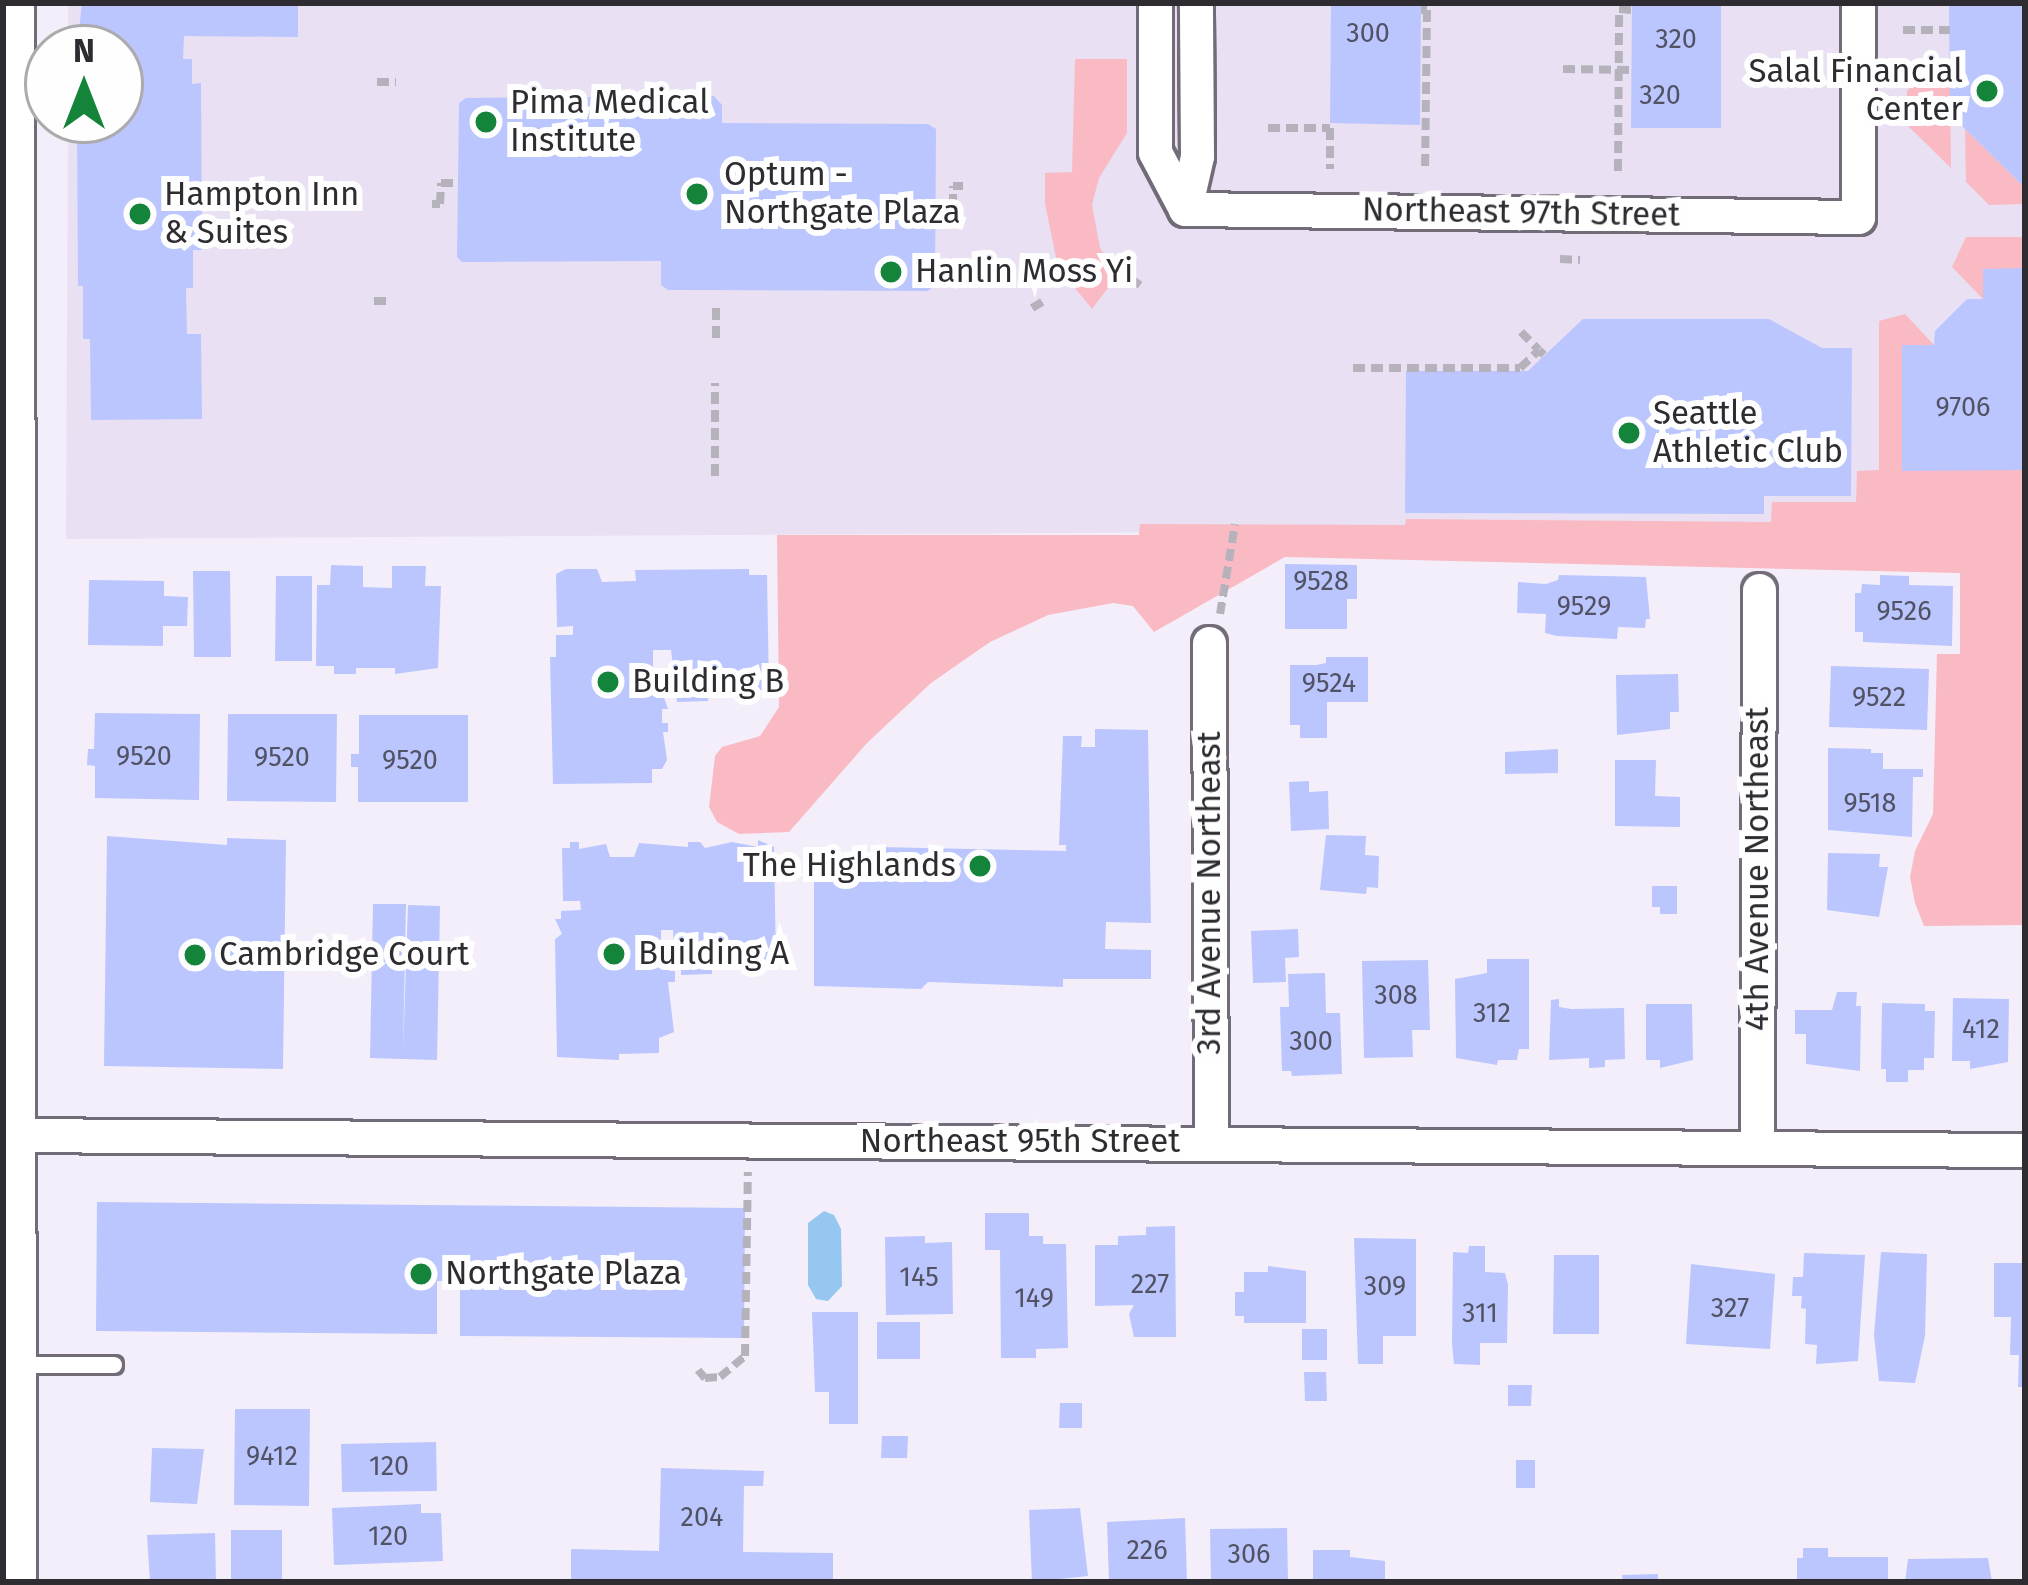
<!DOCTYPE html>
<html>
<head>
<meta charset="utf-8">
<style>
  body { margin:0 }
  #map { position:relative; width:2028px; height:1585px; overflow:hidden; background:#f3eefa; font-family:"Fira Sans",sans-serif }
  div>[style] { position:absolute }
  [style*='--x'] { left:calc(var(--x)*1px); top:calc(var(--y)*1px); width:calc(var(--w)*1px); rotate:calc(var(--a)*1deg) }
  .built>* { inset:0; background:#e9e0f3 }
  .green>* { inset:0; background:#fabac3 }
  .water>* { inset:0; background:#95c7f0 }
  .building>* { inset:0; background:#bac6fd }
  .path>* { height:8px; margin-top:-4px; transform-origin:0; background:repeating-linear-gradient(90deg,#b6b2bc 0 12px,transparent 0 18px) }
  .roads { filter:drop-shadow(3px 0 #716c77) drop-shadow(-3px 0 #716c77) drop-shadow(0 3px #716c77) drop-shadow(0 -3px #716c77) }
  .service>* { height:16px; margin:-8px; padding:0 8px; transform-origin:8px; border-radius:8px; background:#fff }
  .minor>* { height:33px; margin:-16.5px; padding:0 16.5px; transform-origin:16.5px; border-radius:16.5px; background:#fff }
  .tertiary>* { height:42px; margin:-21px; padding:0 21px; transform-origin:21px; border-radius:21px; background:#fff }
  .dots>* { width:33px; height:33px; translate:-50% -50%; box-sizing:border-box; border:6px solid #fefefe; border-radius:50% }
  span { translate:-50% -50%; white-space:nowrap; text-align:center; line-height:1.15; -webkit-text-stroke:12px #fefefe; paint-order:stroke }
  .number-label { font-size:27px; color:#515264 }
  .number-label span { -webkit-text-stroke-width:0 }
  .poi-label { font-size:33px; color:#2e2c31 }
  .right { translate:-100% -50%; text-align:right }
  .left { translate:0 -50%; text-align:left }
  .street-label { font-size:33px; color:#2e2c31 }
  .frame { position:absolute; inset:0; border:6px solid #2e2c31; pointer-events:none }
  .north { position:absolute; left:24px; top:24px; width:120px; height:120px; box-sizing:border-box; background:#fefefe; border:3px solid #abaaac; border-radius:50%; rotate:0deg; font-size:33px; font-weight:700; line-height:48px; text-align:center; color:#2e2c31 }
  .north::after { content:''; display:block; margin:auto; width:42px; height:54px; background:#14843b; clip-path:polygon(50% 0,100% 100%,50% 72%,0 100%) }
</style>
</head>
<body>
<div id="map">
  <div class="built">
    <div style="clip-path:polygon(68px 3px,2025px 3px,2025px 527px,66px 539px,68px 120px,120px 120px,120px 48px,68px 48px)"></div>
  </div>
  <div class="green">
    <div style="clip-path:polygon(1075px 59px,1127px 59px,1127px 133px,1099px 178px,1092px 205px,1100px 248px,1118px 275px,1092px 309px,1058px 267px,1045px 204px,1045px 173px,1072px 172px)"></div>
    <div style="clip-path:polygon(1927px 68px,1950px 68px,1951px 168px,1907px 125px,1907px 91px)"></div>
    <div style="clip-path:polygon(1965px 129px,2025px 188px,2025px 204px,1989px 205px,1966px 182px)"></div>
    <div style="clip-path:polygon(1966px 237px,2025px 237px,2025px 268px,1983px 299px,1952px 267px)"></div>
    <div style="clip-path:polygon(1905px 314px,1934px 345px,1902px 346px,1902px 470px,2025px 470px,2025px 925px,1924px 926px,1915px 903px,1910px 877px,1915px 851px,1933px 814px,1937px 654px,1960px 654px,1960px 573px,1285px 557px,1154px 632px,1133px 606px,1113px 603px,1048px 615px,990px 642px,931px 683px,867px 743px,789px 832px,739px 834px,717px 822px,709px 807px,715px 756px,722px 747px,760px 736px,779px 707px,777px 535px,1139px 535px,1140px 524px,1405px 525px,1406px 519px,1771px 522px,1772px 502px,1856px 502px,1857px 471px,1879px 470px,1879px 321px)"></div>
  </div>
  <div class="water">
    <div style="clip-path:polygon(824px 1211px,834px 1215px,841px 1229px,842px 1286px,828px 1301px,816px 1299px,808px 1285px,808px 1223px)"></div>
  </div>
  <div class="building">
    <div style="clip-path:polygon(82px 3px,298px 3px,298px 37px,184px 36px,183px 59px,192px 59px,192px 84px,201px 83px,202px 250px,193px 250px,193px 288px,186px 288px,187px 334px,201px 334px,202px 419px,91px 420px,90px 339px,83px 339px,83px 286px,78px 286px,77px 120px,120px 120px,120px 48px,77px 48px)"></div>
    <div style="clip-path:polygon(1331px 3px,1421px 3px,1420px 125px,1330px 123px)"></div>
    <div style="clip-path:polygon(1632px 3px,1721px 3px,1721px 128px,1631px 128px)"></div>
    <div style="clip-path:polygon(1949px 3px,2025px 3px,2025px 188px,1950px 114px)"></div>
    <div style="clip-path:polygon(692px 96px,714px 96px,722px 105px,722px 123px,928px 124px,936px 129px,935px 285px,928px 291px,668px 290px,661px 285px,661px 261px,462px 262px,457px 257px,459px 103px,466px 98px)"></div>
    <div style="clip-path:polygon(2025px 268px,2025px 470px,1902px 471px,1902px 345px,1934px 345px,1935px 331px,1967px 299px,1983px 299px,1983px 269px)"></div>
    <div style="clip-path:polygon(1583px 319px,1769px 319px,1822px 348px,1852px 348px,1851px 496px,1764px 496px,1764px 514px,1405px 513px,1406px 371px,1528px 371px)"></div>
    <div style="clip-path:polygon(1285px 564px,1357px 565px,1357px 599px,1347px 599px,1347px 629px,1285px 629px)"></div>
    <div style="clip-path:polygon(331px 565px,363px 566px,363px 587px,392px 588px,392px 566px,426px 566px,425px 586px,441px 586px,438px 668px,395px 674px,395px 668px,356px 668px,356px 674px,334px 674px,334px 666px,316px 666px,317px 585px,330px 585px)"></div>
    <div style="clip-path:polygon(566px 569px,597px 569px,602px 582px,636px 581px,635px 570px,749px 569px,749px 575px,767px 575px,769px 689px,738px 694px,732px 688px,708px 693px,708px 701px,677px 702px,671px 650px,653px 650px,653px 670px,666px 675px,667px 691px,662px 692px,668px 709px,662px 709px,662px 723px,668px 723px,668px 732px,663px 732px,667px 760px,662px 769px,652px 769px,652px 783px,553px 784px,550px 657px,556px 657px,556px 635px,573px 635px,573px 626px,557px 627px,556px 574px)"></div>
    <div style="clip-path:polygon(193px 571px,230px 571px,231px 657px,194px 657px)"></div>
    <div style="clip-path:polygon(1559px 575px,1646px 577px,1650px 619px,1646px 619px,1645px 628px,1618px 627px,1617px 639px,1557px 636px,1545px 633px,1546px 614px,1517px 613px,1518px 582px,1546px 584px,1558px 580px)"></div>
    <div style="clip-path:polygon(1880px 575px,1909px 576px,1909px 585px,1953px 586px,1952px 646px,1863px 642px,1863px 632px,1855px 632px,1855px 593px,1861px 593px,1862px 584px,1880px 585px)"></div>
    <div style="clip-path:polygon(276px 576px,312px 576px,312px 661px,275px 661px)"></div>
    <div style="clip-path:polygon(89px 580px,164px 581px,164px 596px,188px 597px,187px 626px,163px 626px,163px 646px,88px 645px)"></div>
    <div style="clip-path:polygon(1326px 657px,1368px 657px,1368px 702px,1327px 702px,1327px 738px,1300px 738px,1300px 725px,1290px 725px,1290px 665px,1316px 665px,1326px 663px)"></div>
    <div style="clip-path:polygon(1831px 666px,1929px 669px,1927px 730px,1829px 727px)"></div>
    <div style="clip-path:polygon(1678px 674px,1679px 712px,1670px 712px,1670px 729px,1617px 735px,1616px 675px)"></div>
    <div style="clip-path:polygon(95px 713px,200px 714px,199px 800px,95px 798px,95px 766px,87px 765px,88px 749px,94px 749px)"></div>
    <div style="clip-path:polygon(228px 714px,337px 714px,336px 802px,227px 801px)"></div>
    <div style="clip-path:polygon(359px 715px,468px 715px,468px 802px,358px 802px,358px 767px,351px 767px,351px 754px,359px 754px)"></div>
    <div style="clip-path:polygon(1095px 729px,1148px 730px,1151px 923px,1106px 922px,1105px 949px,1151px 950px,1151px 979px,1063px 979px,1063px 987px,928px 982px,921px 989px,814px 986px,814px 855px,859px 856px,879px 853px,879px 847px,1066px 851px,1066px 845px,1059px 845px,1063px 736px,1082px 736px,1081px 747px,1095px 747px)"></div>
    <div style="clip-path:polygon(1828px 748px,1871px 749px,1871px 753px,1883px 753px,1883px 769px,1923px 769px,1923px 777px,1913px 777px,1912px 837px,1828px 830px)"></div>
    <div style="clip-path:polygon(1558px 749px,1558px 773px,1505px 774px,1505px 752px)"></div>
    <div style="clip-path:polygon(1615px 760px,1656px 760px,1655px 796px,1680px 797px,1680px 827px,1615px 826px)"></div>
    <div style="clip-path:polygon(1309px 781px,1309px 792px,1328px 791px,1329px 829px,1291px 831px,1289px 782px)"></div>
    <div style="clip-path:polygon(1326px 835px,1366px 836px,1365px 855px,1379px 856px,1378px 888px,1367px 887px,1366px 894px,1320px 890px)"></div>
    <div style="clip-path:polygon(107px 836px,227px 845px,227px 838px,286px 840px,283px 1069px,104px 1066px)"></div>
    <div style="clip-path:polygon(758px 840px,774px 847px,776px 964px,745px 968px,745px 961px,736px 961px,736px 967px,712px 965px,712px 974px,681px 975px,681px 946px,674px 946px,673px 930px,661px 930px,661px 944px,672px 947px,669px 971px,675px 971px,675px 982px,668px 982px,674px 1032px,659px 1038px,659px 1053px,619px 1054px,619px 1060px,557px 1057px,555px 939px,562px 934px,555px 919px,561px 919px,561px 911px,581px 910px,580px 901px,563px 901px,562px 848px,570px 848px,570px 842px,579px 842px,579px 849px,606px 844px,610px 857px,634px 857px,639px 843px,688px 847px,688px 842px,700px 842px,705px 848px,732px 842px,758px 847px)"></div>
    <div style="clip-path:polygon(1828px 853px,1880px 854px,1879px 867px,1888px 867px,1879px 917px,1827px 910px)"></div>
    <div style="clip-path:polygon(1652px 886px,1677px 886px,1677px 914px,1660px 914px,1660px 907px,1652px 907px)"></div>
    <div style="clip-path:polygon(373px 904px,406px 904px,403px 1052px,408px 905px,440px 906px,437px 1060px,370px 1058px)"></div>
    <div style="clip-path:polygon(1298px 929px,1299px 957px,1285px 958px,1286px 982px,1253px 983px,1251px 931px)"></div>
    <div style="clip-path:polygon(1487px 959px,1529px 959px,1529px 1049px,1519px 1049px,1517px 1060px,1498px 1060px,1497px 1065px,1456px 1058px,1455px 979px,1487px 973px)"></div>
    <div style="clip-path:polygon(1428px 960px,1430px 1030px,1412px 1030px,1413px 1057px,1364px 1058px,1362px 961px)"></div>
    <div style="clip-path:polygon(1325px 973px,1326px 1013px,1340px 1013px,1342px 1074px,1292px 1076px,1291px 1071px,1282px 1071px,1280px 1007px,1289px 1007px,1288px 974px)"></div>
    <div style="clip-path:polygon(1837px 992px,1857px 992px,1856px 1006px,1861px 1006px,1860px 1071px,1806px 1064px,1806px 1034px,1795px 1034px,1795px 1010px,1832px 1010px)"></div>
    <div style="clip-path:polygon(1953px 998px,2009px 999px,2008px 1062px,1970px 1069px,1970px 1061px,1952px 1061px)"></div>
    <div style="clip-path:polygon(1559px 999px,1559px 1007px,1571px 1009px,1624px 1008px,1625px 1059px,1605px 1060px,1605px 1067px,1589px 1068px,1589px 1058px,1549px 1060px,1551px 1000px)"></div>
    <div style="clip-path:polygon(1882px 1003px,1925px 1004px,1925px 1011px,1935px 1011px,1934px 1058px,1924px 1058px,1924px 1070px,1908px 1070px,1908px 1082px,1886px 1082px,1886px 1069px,1881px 1069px)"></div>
    <div style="clip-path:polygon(1646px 1004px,1692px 1004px,1693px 1060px,1660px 1068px,1660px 1060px,1646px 1060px)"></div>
    <div style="clip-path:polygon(97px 1202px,745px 1208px,744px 1338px,460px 1336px,460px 1281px,437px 1281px,437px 1334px,96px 1331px)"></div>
    <div style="clip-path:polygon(985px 1213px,1029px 1213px,1029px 1236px,1043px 1236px,1043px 1244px,1066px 1244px,1068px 1348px,1036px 1349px,1036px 1358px,1001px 1358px,1000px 1250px,985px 1250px)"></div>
    <div style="clip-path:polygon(1175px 1226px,1176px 1337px,1134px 1337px,1129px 1314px,1134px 1305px,1095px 1306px,1095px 1245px,1118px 1245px,1118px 1236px,1146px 1235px,1146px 1227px)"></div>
    <div style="clip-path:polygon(925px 1236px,925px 1243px,952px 1242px,953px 1314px,886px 1315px,885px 1237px)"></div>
    <div style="clip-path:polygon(1354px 1238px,1416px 1239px,1416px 1336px,1383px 1336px,1383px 1364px,1358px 1364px)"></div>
    <div style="clip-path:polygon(1469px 1246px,1485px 1246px,1485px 1272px,1505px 1273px,1508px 1285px,1507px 1343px,1480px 1343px,1480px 1365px,1454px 1364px,1452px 1343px,1453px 1252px,1468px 1253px)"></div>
    <div style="clip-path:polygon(1881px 1252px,1927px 1254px,1925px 1336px,1915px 1383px,1879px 1381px,1874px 1335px)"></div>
    <div style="clip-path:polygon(1804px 1253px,1865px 1255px,1858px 1361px,1816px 1364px,1817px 1345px,1805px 1344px,1806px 1309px,1801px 1308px,1802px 1296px,1792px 1296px,1793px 1277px,1803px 1277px)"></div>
    <div style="clip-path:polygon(1554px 1255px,1599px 1255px,1599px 1334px,1553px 1334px)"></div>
    <div style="clip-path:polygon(1994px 1263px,2025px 1263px,2025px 1387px,2018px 1387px,2019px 1355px,2010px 1355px,2011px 1317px,1994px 1317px)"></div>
    <div style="clip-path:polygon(1691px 1264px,1775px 1274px,1770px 1349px,1686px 1344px)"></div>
    <div style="clip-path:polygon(1268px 1266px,1306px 1271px,1306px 1323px,1244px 1323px,1244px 1316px,1235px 1316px,1235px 1292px,1244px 1292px,1244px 1272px,1268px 1272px)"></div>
    <div style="clip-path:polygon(812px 1312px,858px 1312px,858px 1424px,829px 1424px,829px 1392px,815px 1392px)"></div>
    <div style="clip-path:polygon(877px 1322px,920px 1322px,920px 1359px,877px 1359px)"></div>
    <div style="clip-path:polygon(1302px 1329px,1327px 1329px,1327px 1360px,1302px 1360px)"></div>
    <div style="clip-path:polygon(1304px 1372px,1326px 1372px,1327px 1401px,1305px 1401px)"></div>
    <div style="clip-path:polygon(1508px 1385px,1532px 1385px,1531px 1406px,1508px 1406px)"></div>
    <div style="clip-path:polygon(1060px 1403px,1082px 1403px,1082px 1428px,1059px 1428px)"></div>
    <div style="clip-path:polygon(235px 1409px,310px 1409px,309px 1506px,234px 1505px)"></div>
    <div style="clip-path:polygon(882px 1436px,908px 1436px,907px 1458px,881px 1458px)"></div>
    <div style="clip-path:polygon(436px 1442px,437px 1491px,342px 1492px,341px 1444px)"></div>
    <div style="clip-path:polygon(152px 1448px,204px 1449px,197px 1504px,150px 1502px)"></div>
    <div style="clip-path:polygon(1516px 1460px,1535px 1460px,1535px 1488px,1516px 1488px)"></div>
    <div style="clip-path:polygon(661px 1468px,764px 1471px,763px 1486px,744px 1486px,743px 1552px,833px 1553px,833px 1582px,571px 1582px,571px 1549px,659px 1551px)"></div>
    <div style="clip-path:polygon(421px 1504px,421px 1513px,441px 1513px,443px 1561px,334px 1565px,332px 1508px)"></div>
    <div style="clip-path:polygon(1080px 1508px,1088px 1576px,1032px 1582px,1029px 1510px)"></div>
    <div style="clip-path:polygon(1185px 1518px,1187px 1582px,1109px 1580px,1107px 1522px)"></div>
    <div style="clip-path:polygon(1287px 1528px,1288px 1582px,1211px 1582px,1210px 1529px)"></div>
    <div style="clip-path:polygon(231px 1530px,282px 1530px,282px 1582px,231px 1582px)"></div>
    <div style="clip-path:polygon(215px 1533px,216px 1582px,150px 1582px,147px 1535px)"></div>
    <div style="clip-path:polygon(1803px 1548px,1828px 1548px,1828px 1557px,1888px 1557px,1888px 1582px,1797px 1582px,1797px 1558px,1803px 1558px)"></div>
    <div style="clip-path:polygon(1313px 1550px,1350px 1550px,1350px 1557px,1385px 1561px,1385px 1582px,1313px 1582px)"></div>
    <div style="clip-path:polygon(1988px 1558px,1992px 1582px,1905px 1582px,1908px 1559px)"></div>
    <div style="clip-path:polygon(1658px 1574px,1658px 1582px,1623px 1582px,1622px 1575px)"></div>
  </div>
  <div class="path">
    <div style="--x:1421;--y:10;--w:6;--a:0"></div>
    <div style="--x:1427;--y:10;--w:159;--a:90.7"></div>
    <div style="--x:1903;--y:30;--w:47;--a:0"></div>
    <div style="--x:1563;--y:69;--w:69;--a:0.8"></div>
    <div style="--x:377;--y:82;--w:19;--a:0"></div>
    <div style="--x:1268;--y:128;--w:62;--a:0"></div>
    <div style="--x:1330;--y:128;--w:41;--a:90"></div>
    <div style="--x:1618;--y:171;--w:162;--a:-89.6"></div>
    <div style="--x:1619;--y:9;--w:13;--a:4"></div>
    <div style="--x:432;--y:204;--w:8;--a:0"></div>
    <div style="--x:440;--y:204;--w:21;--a:-87"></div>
    <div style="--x:441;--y:183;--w:17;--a:0"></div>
    <div style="--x:935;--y:206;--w:18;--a:0"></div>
    <div style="--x:953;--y:206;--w:20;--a:-90"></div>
    <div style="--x:953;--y:186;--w:10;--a:0"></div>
    <div style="--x:1560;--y:259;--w:20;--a:3"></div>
    <div style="--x:1119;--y:270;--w:26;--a:36"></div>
    <div style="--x:374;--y:301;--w:18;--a:0"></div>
    <div style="--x:716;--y:308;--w:35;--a:90"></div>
    <div style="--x:1032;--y:308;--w:17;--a:-31"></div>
    <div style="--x:1521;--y:332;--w:25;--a:45"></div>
    <div style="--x:1353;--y:368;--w:167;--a:0"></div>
    <div style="--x:1520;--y:368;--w:26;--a:-43"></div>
    <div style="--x:1539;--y:350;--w:7;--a:45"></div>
    <div style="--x:715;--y:476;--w:93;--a:-90"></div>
    <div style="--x:1220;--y:614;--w:91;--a:-80.5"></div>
    <div style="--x:698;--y:1370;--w:11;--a:49"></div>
    <div style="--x:705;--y:1378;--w:15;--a:-4"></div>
    <div style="--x:720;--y:1377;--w:33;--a:-40"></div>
    <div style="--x:745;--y:1356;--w:184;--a:-89.1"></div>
  </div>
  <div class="roads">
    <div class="service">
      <div style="--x:16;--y:1365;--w:98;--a:0"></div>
    </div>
    <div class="minor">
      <div style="--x:1155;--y:3;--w:149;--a:90"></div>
      <div style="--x:1155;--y:152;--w:64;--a:62.2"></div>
      <div style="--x:1185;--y:209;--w:673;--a:0.68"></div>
      <div style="--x:1858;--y:217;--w:214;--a:-90"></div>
      <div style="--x:1185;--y:209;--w:54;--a:-77.2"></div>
      <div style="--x:1197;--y:156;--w:153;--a:-90.4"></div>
      <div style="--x:1209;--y:643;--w:500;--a:89.77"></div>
      <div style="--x:15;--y:1135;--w:2010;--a:0.43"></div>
      <div style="--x:1757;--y:1147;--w:557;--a:-89.79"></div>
    </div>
    <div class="tertiary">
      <div style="--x:13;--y:3;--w:1579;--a:89.93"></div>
    </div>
  </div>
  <div class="dots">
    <div style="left:1987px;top:91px;background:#14843b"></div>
    <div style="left:486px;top:122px;background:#14843b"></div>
    <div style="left:697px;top:194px;background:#14843b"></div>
    <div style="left:140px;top:214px;background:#14843b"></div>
    <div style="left:891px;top:272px;background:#14843b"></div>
    <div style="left:1629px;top:433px;background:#14843b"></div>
    <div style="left:608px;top:682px;background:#14843b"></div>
    <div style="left:980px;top:866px;background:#14843b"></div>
    <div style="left:614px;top:954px;background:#14843b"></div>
    <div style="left:195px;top:955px;background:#14843b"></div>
    <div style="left:421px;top:1274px;background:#14843b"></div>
  </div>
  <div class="number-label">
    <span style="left:1368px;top:34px">300</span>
    <span style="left:1676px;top:40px">320</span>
    <span style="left:1660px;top:96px">320</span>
    <span style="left:1963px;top:408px">9706</span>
    <span style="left:1321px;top:582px">9528</span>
    <span style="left:1584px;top:607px">9529</span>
    <span style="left:1904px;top:612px">9526</span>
    <span style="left:1329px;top:684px">9524</span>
    <span style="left:1879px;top:698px">9522</span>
    <span style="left:144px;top:757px">9520</span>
    <span style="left:282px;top:758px">9520</span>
    <span style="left:410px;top:761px">9520</span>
    <span style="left:1870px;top:804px">9518</span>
    <span style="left:1396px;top:996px">308</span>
    <span style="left:1492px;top:1014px">312</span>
    <span style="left:1981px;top:1030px">412</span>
    <span style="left:1311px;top:1042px">300</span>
    <span style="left:919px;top:1278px">145</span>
    <span style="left:1150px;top:1285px">227</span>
    <span style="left:1385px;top:1287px">309</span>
    <span style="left:1034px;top:1299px">149</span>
    <span style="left:1730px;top:1309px">327</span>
    <span style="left:1480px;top:1314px">311</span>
    <span style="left:272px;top:1457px">9412</span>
    <span style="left:389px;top:1467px">120</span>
    <span style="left:702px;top:1518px">204</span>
    <span style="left:388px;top:1537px">120</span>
    <span style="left:1147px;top:1551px">226</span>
    <span style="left:1249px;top:1555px">306</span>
  </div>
  <div class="poi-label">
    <span class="right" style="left:1963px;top:91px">Salal Financial<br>Center</span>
    <span class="left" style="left:510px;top:122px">Pima Medical<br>Institute</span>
    <span class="left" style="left:724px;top:194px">Optum -<br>Northgate Plaza</span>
    <span class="left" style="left:164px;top:214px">Hampton Inn<br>&amp; Suites</span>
    <span class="left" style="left:915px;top:272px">Hanlin Moss Yi</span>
    <span class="left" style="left:1653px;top:433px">Seattle<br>Athletic Club</span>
    <span class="left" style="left:632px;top:682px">Building B</span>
    <span class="right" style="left:956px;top:866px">The Highlands</span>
    <span class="left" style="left:638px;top:954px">Building A</span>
    <span class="left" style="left:219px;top:955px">Cambridge Court</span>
    <span class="left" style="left:445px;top:1274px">Northgate Plaza</span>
  </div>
  <div class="street-label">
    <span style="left:1521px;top:213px;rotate:1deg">Northeast 97th Street</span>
    <span style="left:1758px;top:869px;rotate:-90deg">4th Avenue Northeast</span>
    <span style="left:1210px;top:893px;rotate:-90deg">3rd Avenue Northeast</span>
    <span style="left:1020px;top:1142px">Northeast 95th Street</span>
  </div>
  <div class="frame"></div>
  <div class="north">N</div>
</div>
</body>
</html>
